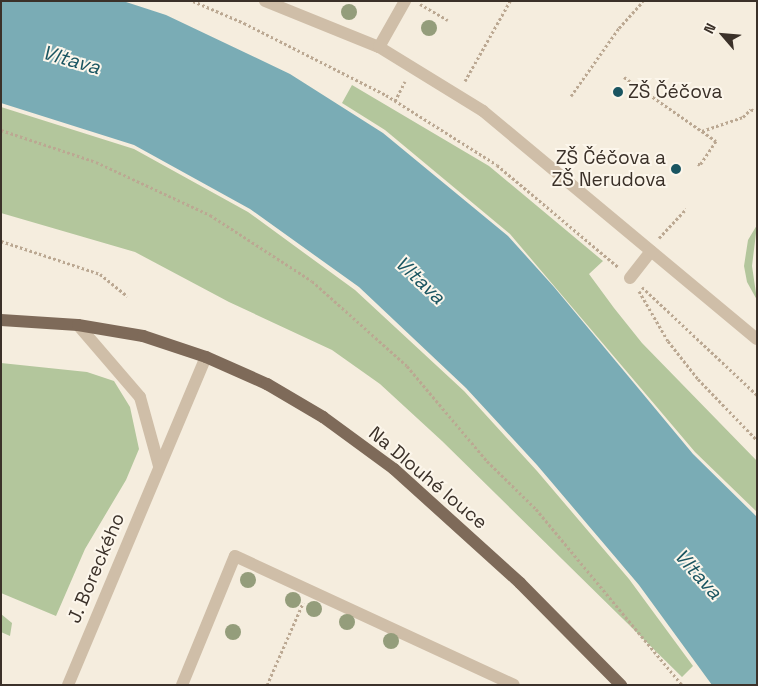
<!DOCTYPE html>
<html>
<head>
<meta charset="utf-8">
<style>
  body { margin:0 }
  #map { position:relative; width:758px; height:686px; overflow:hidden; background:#f5edde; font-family:"Space Grotesk",sans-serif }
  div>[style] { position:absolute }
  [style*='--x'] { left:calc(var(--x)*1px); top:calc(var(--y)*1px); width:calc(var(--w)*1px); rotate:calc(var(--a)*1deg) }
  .green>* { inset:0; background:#b3c69c }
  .water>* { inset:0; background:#7aacb5 }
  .path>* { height:3px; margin-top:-1.5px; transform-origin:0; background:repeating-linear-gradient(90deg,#bba892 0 2.5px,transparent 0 5px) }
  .minor>* { height:12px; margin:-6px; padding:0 6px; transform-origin:6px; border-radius:6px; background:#cfbea8 }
  .major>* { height:12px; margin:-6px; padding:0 6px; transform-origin:6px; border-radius:6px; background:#7e6a59 }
  .trees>* { width:16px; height:16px; margin:-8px; border-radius:50%; background:#949d7b }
  .dots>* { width:14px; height:14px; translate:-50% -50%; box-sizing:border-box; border:2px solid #fcf6eb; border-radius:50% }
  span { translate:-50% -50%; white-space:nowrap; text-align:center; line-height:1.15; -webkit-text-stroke:4px #fcf6eb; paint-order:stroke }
  .poi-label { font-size:19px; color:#3b3129 }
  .left { translate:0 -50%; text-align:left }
  .right { translate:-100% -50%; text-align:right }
  .street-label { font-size:19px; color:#3b3129 }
  .water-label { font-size:20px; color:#1a5561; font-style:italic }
  .frame { position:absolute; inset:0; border:2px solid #3b3129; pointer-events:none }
  .north { position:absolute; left:698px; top:10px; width:50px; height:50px; -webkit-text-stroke:4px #fcf6eb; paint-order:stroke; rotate:297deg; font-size:14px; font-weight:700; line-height:20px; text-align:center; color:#3b3129 }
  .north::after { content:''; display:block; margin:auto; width:18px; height:22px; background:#3b3129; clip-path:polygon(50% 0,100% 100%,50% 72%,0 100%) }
</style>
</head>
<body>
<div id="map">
  <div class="green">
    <div style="clip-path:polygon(352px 85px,489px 166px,603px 261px,589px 274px,614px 308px,642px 343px,757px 461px,757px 512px,695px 452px,510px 234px,385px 130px,342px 103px)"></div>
    <div style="clip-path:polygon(1px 107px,134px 149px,248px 212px,355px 290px,464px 391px,537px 471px,629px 579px,693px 666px,682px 677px,442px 441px,380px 384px,332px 350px,229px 302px,135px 252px,1px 213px)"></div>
    <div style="clip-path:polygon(757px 225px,752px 266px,757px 300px,747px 282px,744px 266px,748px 240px)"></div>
    <div style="clip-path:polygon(1px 363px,87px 372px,114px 381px,130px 407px,139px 449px,126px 480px,85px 549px,56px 616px,1px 593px)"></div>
    <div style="clip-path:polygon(1px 614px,12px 623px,10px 636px,1px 632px)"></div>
  </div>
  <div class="water">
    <div style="clip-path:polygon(1px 1px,123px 1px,166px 15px,290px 74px,383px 133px,508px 236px,554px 287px,693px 454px,757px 517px,757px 685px,712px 685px,639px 585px,537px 465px,466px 388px,359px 287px,250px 209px,134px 145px,1px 103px)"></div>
  </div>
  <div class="path">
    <div style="--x:193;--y:1;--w:56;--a:23.3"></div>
    <div style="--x:244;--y:23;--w:159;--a:26.9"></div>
    <div style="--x:386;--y:95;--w:131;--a:32.2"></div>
    <div style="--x:497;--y:165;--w:158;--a:40.1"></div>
    <div style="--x:420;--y:4;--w:32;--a:30"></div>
    <div style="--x:624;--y:77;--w:112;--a:34.8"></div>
    <div style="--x:716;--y:141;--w:29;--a:124"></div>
    <div style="--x:700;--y:165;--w:4;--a:-146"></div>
    <div style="--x:465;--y:81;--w:92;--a:-60.6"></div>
    <div style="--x:571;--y:96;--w:83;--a:-54.8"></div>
    <div style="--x:619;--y:28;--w:36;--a:-48"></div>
    <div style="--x:395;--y:101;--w:22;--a:-63"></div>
    <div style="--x:1;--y:130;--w:100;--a:18.6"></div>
    <div style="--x:96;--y:162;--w:126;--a:24.9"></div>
    <div style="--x:210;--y:215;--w:121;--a:32.9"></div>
    <div style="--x:312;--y:281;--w:127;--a:41.8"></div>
    <div style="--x:407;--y:366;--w:124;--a:49.9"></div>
    <div style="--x:487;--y:461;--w:69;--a:44.4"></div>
    <div style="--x:536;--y:509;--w:229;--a:50.3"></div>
    <div style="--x:702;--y:131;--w:43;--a:-18.9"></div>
    <div style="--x:743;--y:117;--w:11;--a:-45"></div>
    <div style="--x:751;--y:109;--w:4;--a:34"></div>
    <div style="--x:659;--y:238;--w:40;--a:-47"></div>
    <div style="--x:1;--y:241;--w:104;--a:18.4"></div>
    <div style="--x:100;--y:274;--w:35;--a:39"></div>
    <div style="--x:642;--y:287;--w:158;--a:43.2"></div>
    <div style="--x:639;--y:291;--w:58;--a:59.9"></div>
    <div style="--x:668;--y:341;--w:48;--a:51.7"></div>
    <div style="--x:698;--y:379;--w:85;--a:46"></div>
    <div style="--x:267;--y:685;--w:90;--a:-66.3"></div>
  </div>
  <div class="minor">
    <div style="--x:265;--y:1;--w:123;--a:22"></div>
    <div style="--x:379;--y:47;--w:122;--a:31.6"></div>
    <div style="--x:483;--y:111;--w:356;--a:39.8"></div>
    <div style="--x:379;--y:47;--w:53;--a:-60.5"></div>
    <div style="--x:630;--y:278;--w:34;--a:-52"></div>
    <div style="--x:78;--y:325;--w:95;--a:49.3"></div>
    <div style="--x:140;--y:397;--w:72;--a:74.6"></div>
    <div style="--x:68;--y:685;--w:356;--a:-67.2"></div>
    <div style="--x:182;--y:685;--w:139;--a:-67.7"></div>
    <div style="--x:235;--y:556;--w:307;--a:24.8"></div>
  </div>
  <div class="major">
    <div style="--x:1;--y:320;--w:77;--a:3.7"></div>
    <div style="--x:78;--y:325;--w:66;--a:9.6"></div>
    <div style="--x:143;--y:336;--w:66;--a:18.4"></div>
    <div style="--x:206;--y:357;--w:67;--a:23.9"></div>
    <div style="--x:267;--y:384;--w:65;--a:30.5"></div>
    <div style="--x:323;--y:417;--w:88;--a:36.2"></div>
    <div style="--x:394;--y:469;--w:170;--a:42.1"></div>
    <div style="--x:520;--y:583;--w:144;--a:45.3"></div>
  </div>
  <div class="trees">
    <div style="left:349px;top:12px"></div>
    <div style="left:429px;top:28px"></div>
    <div style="left:248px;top:580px"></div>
    <div style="left:293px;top:600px"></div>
    <div style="left:314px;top:609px"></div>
    <div style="left:347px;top:622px"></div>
    <div style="left:233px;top:632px"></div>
    <div style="left:391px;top:641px"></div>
  </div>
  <div class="dots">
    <div style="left:618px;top:92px;background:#1a5561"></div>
    <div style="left:676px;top:169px;background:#1a5561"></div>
  </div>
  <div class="poi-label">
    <span class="left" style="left:628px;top:92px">ZŠ Čéčova</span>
    <span class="right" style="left:666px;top:169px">ZŠ Čéčova a<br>ZŠ Nerudova</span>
  </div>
  <div class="street-label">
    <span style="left:428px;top:478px;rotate:40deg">Na Dlouhé louce</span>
    <span style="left:96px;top:568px;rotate:-67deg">J. Boreckého</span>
  </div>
  <div class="water-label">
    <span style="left:71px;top:60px;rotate:16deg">Vltava</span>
    <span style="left:420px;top:280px;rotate:43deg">Vltava</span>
    <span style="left:698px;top:574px;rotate:48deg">Vltava</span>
  </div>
  <div class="frame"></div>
  <div class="north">N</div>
</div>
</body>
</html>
